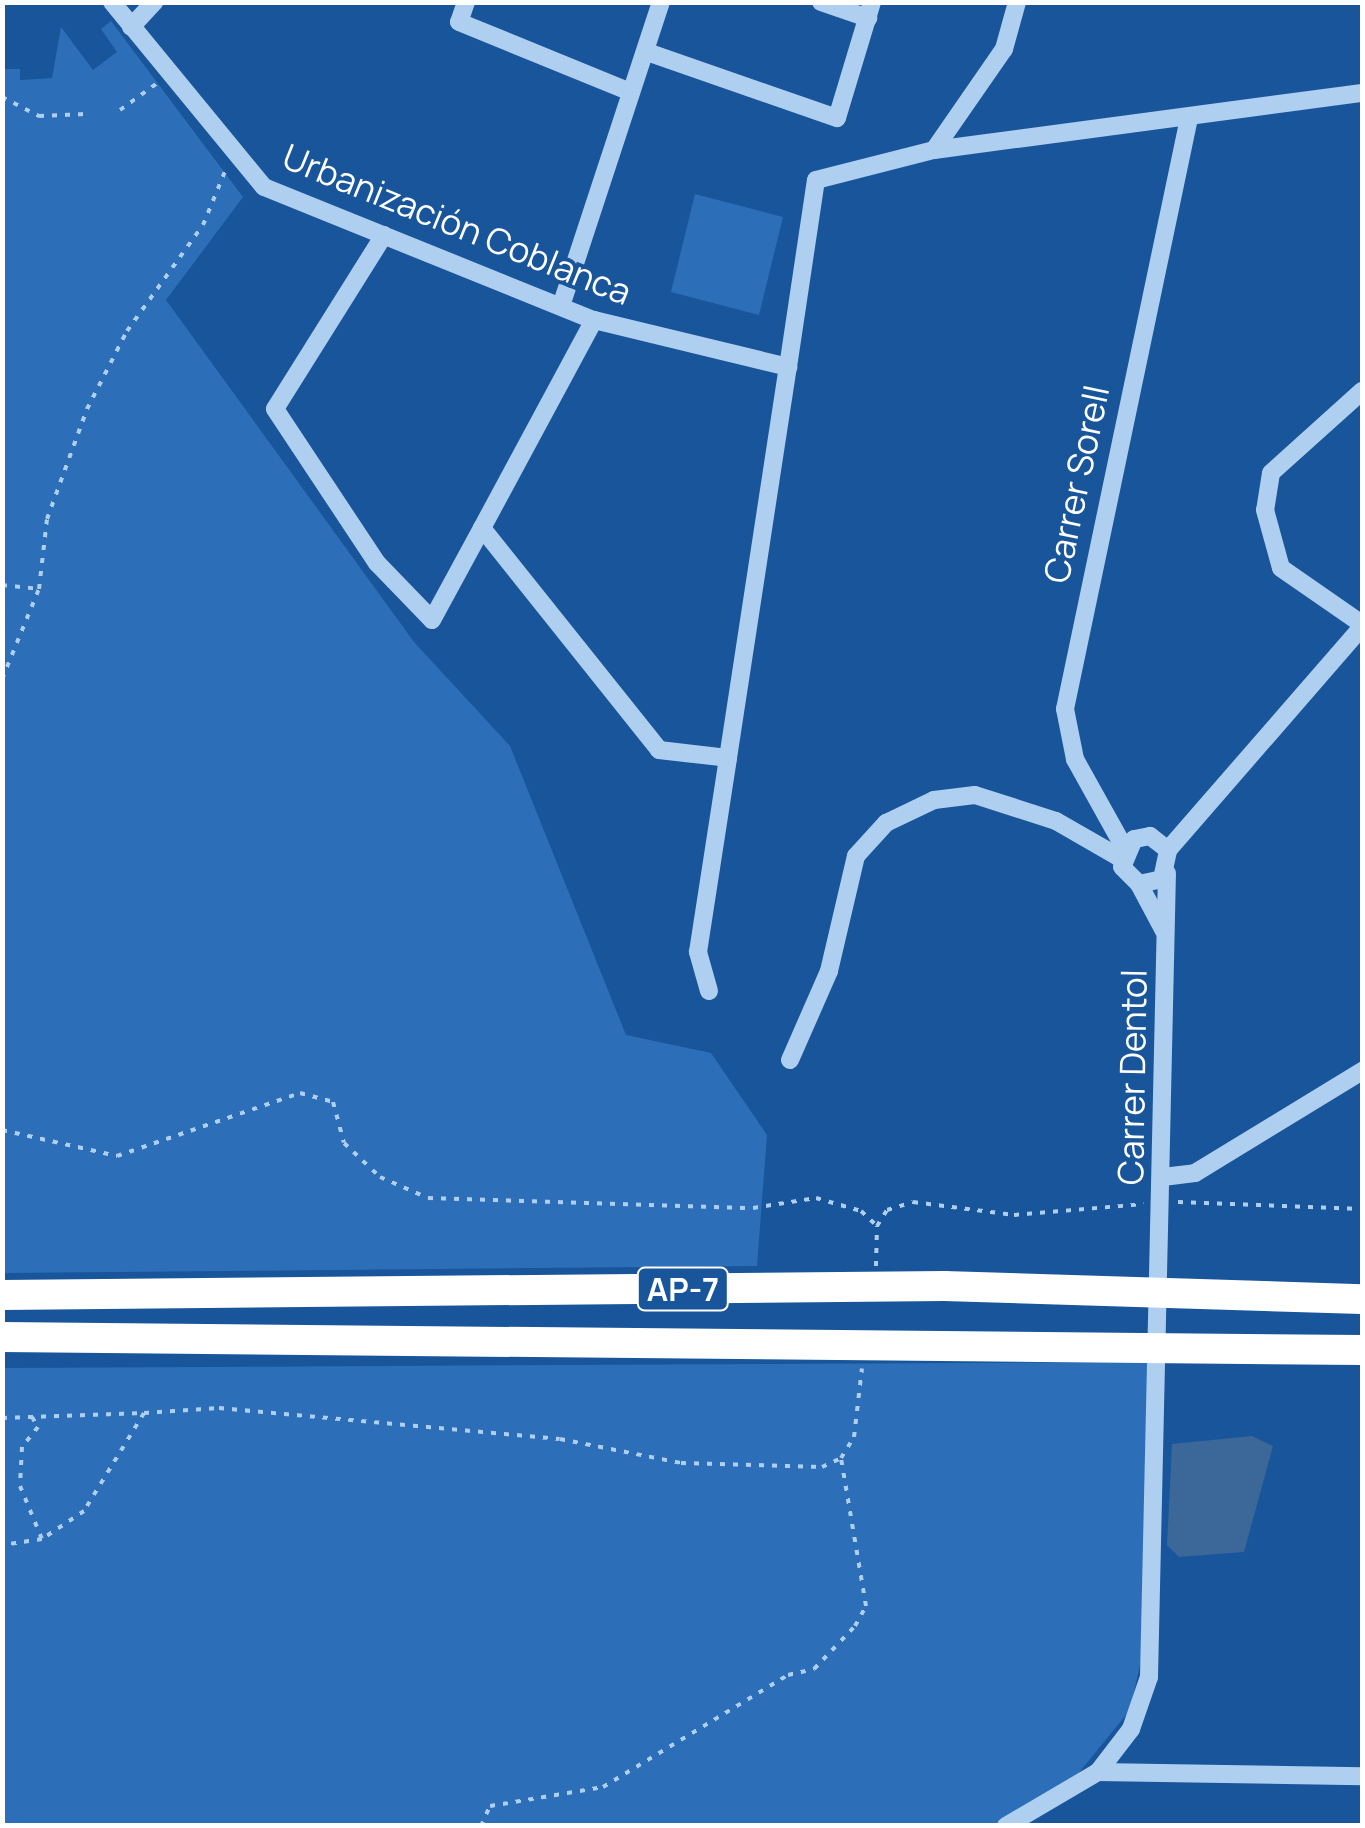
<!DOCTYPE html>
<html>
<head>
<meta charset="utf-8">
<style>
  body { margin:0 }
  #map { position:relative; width:1365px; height:1828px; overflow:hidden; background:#19559a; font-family:Manrope,sans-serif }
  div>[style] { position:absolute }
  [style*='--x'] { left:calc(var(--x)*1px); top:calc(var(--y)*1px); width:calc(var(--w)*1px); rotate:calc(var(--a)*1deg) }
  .green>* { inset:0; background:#2c6fb8 }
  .water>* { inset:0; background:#3c6799 }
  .path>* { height:4px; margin-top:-2px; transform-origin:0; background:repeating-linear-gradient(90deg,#afcff1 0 5px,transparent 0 13px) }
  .minor>* { height:18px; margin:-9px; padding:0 9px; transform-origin:9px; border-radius:9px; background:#afcff1 }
  .highway>* { height:30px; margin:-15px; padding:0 15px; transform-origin:15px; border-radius:15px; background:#fff }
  span { translate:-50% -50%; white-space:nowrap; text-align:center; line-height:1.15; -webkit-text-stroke:8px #19559a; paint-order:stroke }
  .shield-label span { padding:2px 8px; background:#19559a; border:2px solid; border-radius:8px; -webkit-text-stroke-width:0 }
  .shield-label { font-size:32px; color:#fff; font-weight:700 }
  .street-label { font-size:35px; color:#fff }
  .frame { position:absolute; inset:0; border:5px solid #fff; pointer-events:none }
</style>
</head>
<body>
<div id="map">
  <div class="green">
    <div style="clip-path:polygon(111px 21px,243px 197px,166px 300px,414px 642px,510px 746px,626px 1035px,711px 1053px,767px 1135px,757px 1266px,3px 1273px,3px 69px,20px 69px,20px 80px,52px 78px,61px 27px,93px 70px,117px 52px,101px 29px)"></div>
    <div style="clip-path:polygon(695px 194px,783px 217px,759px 315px,671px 292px)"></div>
    <div style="clip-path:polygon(1148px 1362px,1141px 1660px,1130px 1710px,1077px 1775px,993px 1825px,3px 1825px,3px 1368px)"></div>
  </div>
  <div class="water">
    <div style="clip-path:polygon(1252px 1436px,1273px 1446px,1244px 1552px,1179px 1557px,1167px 1545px,1172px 1444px)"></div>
  </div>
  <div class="path">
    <div style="--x:2;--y:97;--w:42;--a:27.2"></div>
    <div style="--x:39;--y:116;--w:47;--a:-2.4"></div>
    <div style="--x:120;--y:110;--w:48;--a:-35.7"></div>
    <div style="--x:2;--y:585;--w:37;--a:6"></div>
    <div style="--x:2;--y:679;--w:97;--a:-67.7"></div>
    <div style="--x:39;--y:589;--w:70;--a:-83.5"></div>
    <div style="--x:47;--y:519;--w:117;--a:-70"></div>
    <div style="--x:87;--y:409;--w:88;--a:-62.9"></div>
    <div style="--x:127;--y:331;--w:130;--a:-54.4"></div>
    <div style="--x:203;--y:225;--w:61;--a:-67.7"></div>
    <div style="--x:2;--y:1130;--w:118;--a:12.7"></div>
    <div style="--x:117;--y:1156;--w:194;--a:-19"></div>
    <div style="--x:300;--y:1093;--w:34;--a:15"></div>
    <div style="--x:333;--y:1102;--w:42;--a:75"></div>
    <div style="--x:344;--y:1143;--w:50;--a:43.4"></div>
    <div style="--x:380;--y:1177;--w:52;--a:23.6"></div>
    <div style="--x:428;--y:1198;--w:325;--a:1.8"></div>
    <div style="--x:753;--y:1208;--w:64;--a:-9"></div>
    <div style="--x:816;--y:1198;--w:47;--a:16.1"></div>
    <div style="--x:861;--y:1211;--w:22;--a:43"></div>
    <div style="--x:877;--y:1226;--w:19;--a:-58"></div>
    <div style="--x:887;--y:1210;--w:27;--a:-17"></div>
    <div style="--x:913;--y:1202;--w:102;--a:7.3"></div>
    <div style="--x:1014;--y:1215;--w:130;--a:-4.8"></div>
    <div style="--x:1178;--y:1202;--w:184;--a:2.2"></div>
    <div style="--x:876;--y:1266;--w:40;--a:-88.6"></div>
    <div style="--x:144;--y:1413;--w:75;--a:-3.8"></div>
    <div style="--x:219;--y:1408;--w:342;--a:5.2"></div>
    <div style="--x:560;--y:1439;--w:123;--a:11.2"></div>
    <div style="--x:681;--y:1463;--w:141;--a:1.6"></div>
    <div style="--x:822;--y:1467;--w:21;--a:-25"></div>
    <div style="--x:32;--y:1417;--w:12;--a:59"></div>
    <div style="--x:38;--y:1427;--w:26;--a:129"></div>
    <div style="--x:22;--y:1447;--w:39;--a:93"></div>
    <div style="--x:20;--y:1486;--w:57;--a:67.5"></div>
    <div style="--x:2;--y:1418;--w:142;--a:-2"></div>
    <div style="--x:144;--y:1413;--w:115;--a:121.5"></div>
    <div style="--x:84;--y:1511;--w:50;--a:146.3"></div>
    <div style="--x:42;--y:1539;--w:40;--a:171.5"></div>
    <div style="--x:481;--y:1826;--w:22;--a:-66"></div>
    <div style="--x:490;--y:1806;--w:115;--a:-9.5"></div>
    <div style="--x:603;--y:1787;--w:216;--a:-31.2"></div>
    <div style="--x:788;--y:1675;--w:27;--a:-13"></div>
    <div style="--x:814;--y:1669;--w:59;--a:-46.4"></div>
    <div style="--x:855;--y:1626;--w:23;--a:-61"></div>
    <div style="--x:866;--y:1606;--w:150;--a:-99.6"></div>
    <div style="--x:841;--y:1458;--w:25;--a:-58"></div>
    <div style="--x:854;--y:1437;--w:69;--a:-83.4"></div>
  </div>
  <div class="minor">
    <div style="--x:112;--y:2;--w:239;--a:50.6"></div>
    <div style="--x:264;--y:187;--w:356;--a:22"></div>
    <div style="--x:594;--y:320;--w:200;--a:13.6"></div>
    <div style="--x:788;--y:367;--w:189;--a:-81.5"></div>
    <div style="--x:816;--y:180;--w:122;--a:-14.3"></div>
    <div style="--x:934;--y:150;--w:432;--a:-7.6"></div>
    <div style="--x:466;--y:2;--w:21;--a:109"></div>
    <div style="--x:459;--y:22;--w:180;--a:22.2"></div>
    <div style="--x:821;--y:2;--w:50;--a:18.8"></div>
    <div style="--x:131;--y:27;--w:34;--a:-47"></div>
    <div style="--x:647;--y:52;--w:201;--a:19.2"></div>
    <div style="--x:837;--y:118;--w:121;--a:-73.2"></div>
    <div style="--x:934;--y:150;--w:123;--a:-55.3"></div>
    <div style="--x:1004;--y:49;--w:49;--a:-74.5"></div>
    <div style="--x:384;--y:235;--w:205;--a:122.1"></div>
    <div style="--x:275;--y:409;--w:185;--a:56.5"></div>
    <div style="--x:377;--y:563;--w:79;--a:46"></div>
    <div style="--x:432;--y:620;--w:105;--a:-61.5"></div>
    <div style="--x:561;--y:306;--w:320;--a:-71.8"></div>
    <div style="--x:594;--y:320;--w:236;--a:118.3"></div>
    <div style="--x:482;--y:528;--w:284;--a:51.4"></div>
    <div style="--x:659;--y:750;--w:69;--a:6.6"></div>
    <div style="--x:728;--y:758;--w:396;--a:-81.3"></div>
    <div style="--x:1362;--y:391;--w:122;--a:138"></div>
    <div style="--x:1271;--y:473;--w:37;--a:99"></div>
    <div style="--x:1265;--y:510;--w:60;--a:74.6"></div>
    <div style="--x:1281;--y:568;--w:98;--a:34.7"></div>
    <div style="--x:1125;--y:849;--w:103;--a:-119.1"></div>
    <div style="--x:1075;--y:759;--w:51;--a:-101.3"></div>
    <div style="--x:1065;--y:709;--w:599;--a:-78.15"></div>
    <div style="--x:1168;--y:850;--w:23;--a:-142"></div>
    <div style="--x:1150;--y:836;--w:16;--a:169"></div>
    <div style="--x:1134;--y:839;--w:30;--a:113"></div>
    <div style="--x:1122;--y:867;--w:24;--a:45"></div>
    <div style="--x:1139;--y:884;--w:24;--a:-12"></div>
    <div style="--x:1162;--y:879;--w:30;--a:-78"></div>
    <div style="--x:1168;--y:850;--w:296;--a:-49"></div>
    <div style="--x:1139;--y:884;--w:53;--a:62"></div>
    <div style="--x:709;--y:991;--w:41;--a:-105.8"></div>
    <div style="--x:698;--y:952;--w:196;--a:-81.2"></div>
    <div style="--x:790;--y:1060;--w:97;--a:-66.3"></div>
    <div style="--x:829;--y:971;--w:118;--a:-76.8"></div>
    <div style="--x:856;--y:856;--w:45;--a:-47.7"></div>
    <div style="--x:886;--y:823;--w:53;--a:-25.6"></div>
    <div style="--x:934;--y:800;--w:41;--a:-7"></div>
    <div style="--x:975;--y:795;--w:85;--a:17.8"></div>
    <div style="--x:1056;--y:821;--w:76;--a:29.9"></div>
    <div style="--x:1163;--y:1177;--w:32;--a:-7"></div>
    <div style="--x:1195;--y:1173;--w:196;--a:-31.4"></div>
    <div style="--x:1098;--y:1772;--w:264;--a:0.9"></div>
    <div style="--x:1006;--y:1826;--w:107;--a:-30.4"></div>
    <div style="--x:1098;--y:1772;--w:54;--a:-52.5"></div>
    <div style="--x:1131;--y:1729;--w:55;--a:-70.9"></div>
    <div style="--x:1149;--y:1677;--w:804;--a:-88.72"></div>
  </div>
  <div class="highway">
    <div style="--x:2;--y:1295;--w:942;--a:-0.55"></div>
    <div style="--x:944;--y:1286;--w:418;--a:1.8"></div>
    <div style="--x:2;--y:1337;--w:1360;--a:0.55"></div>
  </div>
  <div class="shield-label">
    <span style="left:683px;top:1289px">AP-7</span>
  </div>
  <div class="street-label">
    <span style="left:457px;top:224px;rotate:22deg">Urbanización Coblanca</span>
    <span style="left:1076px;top:484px;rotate:-78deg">Carrer Sorell</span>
    <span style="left:1132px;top:1077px;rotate:-89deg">Carrer Dentol</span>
  </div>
  <div class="frame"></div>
</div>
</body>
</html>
